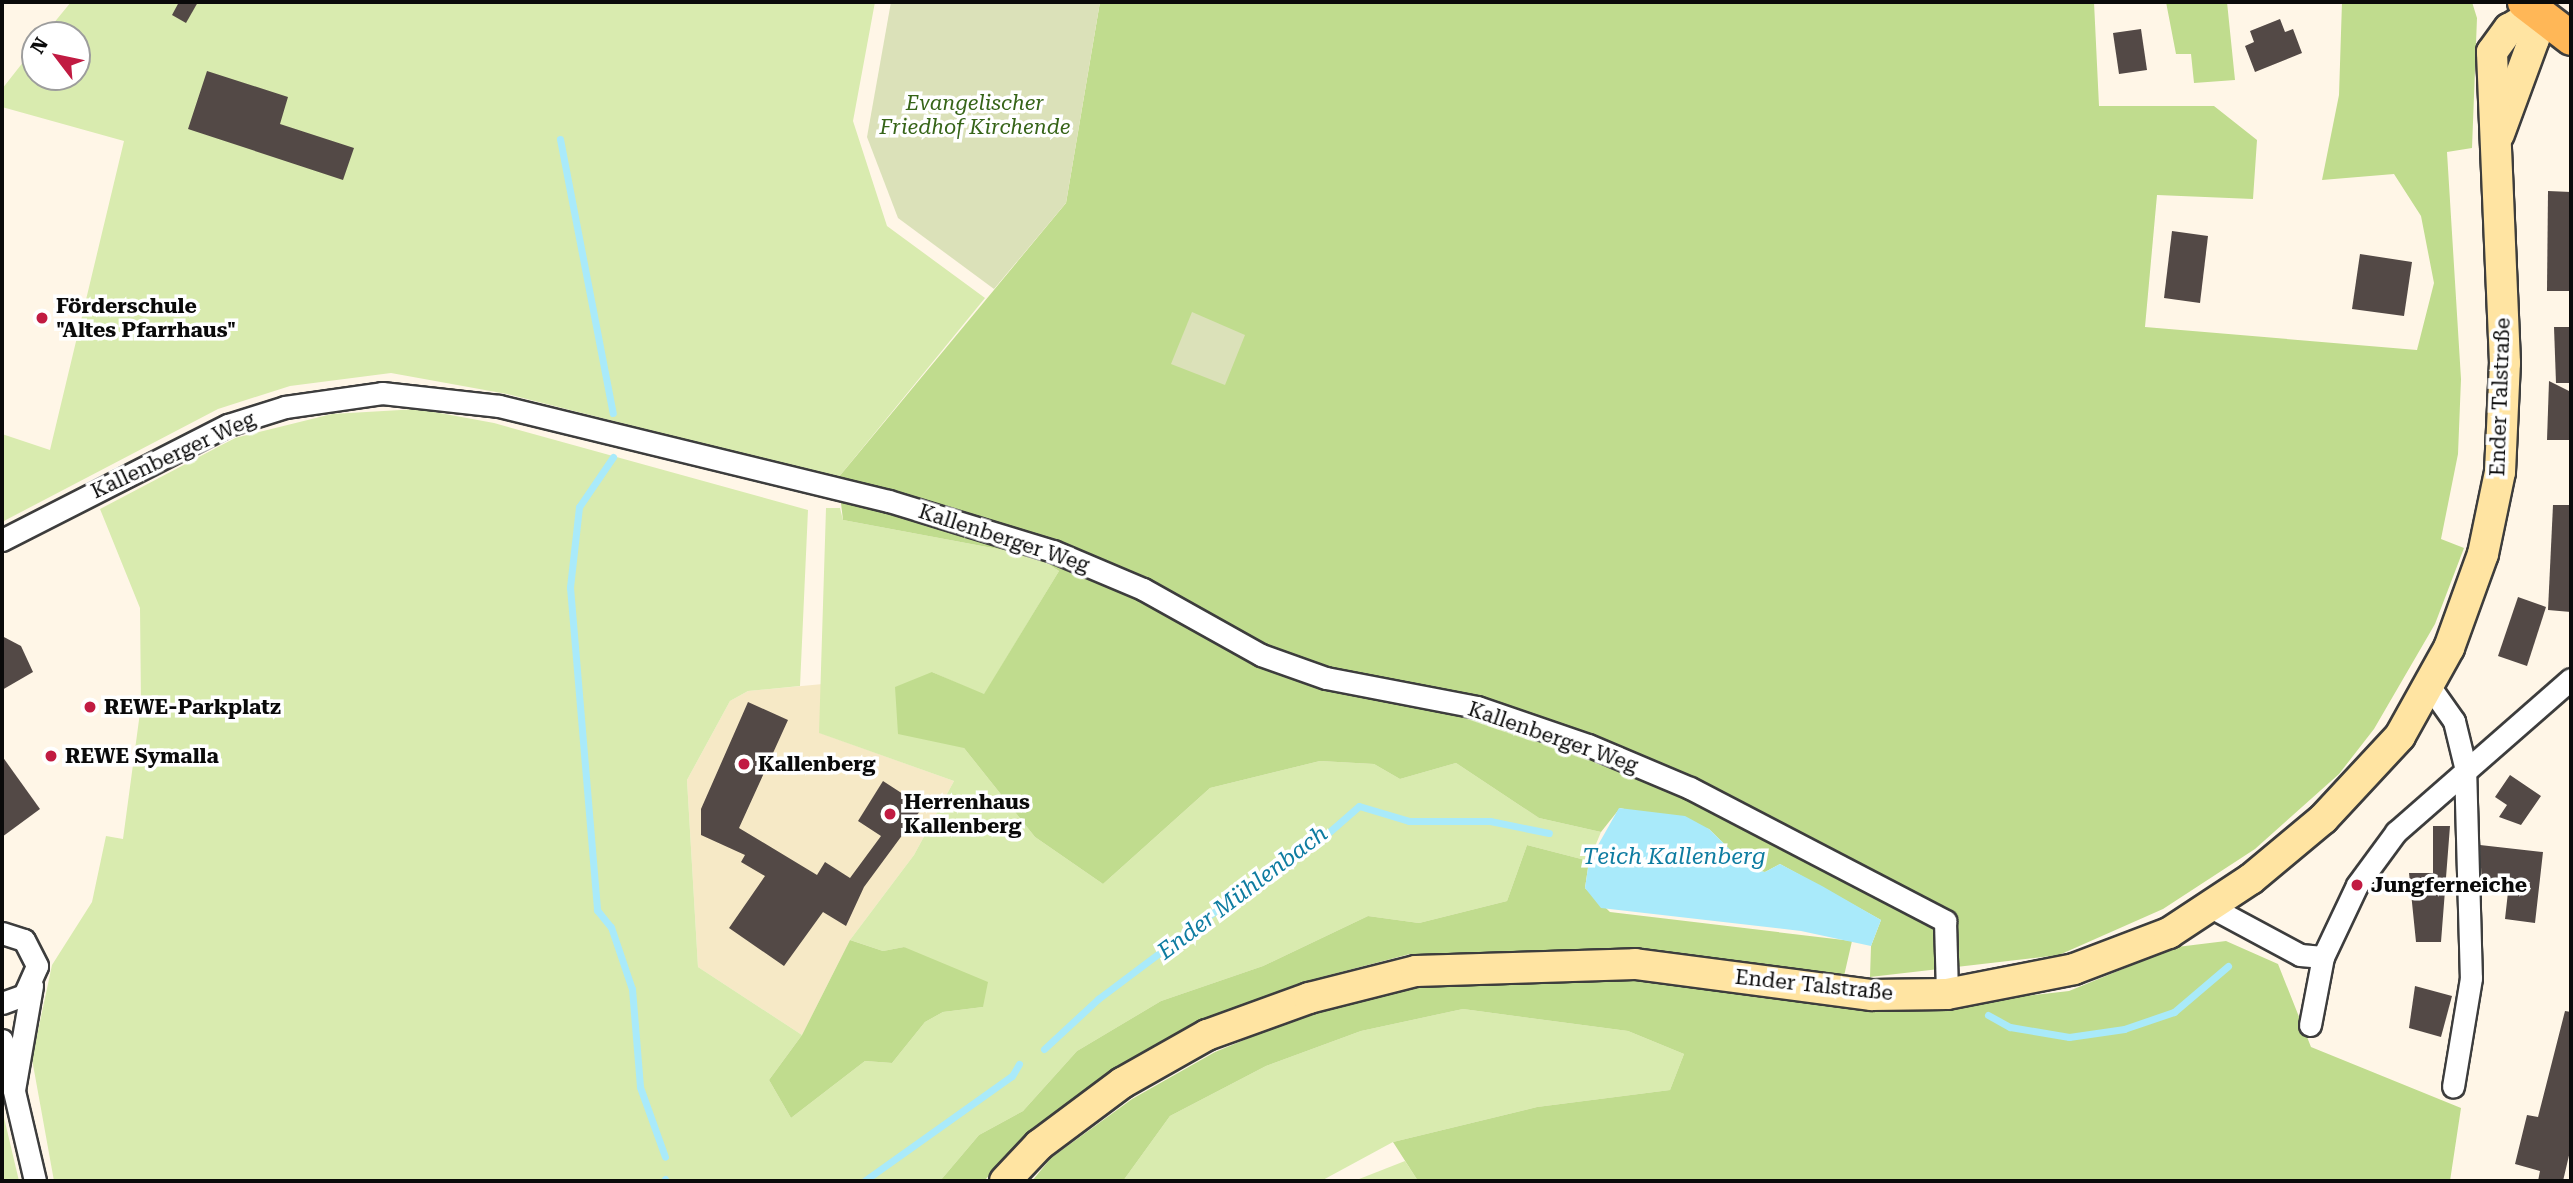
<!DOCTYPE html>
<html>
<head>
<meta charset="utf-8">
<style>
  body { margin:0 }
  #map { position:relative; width:2573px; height:1183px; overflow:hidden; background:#fff6e7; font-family:"Roboto Serif",serif }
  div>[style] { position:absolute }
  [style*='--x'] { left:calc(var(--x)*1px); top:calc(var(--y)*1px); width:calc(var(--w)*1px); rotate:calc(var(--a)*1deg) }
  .farmland>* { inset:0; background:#f6e9c6 }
  .green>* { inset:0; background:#d9ebaf }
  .forest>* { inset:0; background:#c0dc8e }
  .cemetery>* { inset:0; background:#dbe1b9 }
  .water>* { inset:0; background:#a9eafa }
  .stream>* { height:7px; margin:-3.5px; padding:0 3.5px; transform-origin:3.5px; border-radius:3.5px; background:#a9eafa }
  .building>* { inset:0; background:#534946 }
  .roads { filter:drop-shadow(2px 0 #3d3d3d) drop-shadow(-2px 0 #3d3d3d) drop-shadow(0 2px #3d3d3d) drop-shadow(0 -2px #3d3d3d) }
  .street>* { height:21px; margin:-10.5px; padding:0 10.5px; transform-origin:10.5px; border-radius:10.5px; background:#fff }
  .secondary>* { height:30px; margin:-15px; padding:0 15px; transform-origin:15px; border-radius:15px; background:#ffe4a2 }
  .primary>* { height:33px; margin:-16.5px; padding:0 16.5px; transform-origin:16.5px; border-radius:16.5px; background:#ffb757 }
  .dots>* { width:19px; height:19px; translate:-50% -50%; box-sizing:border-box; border:4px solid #fff; border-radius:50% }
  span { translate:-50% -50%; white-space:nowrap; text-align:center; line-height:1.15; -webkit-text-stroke:7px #fff; paint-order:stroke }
  .park-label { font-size:21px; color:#366418; font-style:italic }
  .poi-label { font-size:21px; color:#0a0a0a; font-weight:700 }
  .left { translate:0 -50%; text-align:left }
  .street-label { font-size:21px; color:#0a0a0a }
  .water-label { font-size:23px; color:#0e7ca1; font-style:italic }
  .frame { position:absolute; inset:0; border:4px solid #0a0a0a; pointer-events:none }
  .north { position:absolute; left:21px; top:21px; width:70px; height:70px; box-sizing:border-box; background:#fff; border:2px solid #9d9d9d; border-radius:50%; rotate:302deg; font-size:19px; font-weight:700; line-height:28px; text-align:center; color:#0a0a0a }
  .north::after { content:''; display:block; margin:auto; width:24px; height:32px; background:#c11b42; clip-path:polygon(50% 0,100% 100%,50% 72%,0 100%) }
</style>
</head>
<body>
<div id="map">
  <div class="farmland">
    <div style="clip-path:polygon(823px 684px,820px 733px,954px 781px,914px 855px,850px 940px,802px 1035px,698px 967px,687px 780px,730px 701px,748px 691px)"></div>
  </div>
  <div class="green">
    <div style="clip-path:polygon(71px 2px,875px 2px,853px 121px,887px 226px,985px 298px,838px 478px,507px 394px,391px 373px,290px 386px,218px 409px,2px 522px,2px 434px,50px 450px,124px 141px,2px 107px,2px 89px,35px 47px,35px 77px,77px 77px,77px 35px,44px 35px)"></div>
    <div style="clip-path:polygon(418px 409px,494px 423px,808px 510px,800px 686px,748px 691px,730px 701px,687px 780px,698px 967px,802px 1035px,769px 1080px,791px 1118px,865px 1061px,892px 1063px,925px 1022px,943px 1012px,983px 1007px,904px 947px,883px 951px,850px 940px,914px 855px,954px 781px,819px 733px,826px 508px,840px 508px,843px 520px,1036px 556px,1059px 571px,984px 695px,932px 672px,964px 748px,1035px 837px,1103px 884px,1210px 788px,1320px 761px,1374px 764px,1400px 779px,1456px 763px,1539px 818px,1601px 832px,1589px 861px,1527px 845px,1507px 901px,1419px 923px,1368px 916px,1263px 966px,1161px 1001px,1077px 1051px,1023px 1111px,979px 1135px,940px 1181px,54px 1181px,32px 1059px,52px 965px,92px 902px,106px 836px,123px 839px,141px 705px,140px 608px,100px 509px,235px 438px,332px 414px)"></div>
    <div style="clip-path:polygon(1463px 1009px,1628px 1031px,1684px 1054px,1670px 1090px,1537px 1107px,1393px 1142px,1321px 1181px,1123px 1181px,1170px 1116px,1266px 1066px,1361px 1031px)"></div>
    <div style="clip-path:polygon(2px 1109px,19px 1181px,2px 1181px)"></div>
    <div style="clip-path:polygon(1405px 1161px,1418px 1181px,1354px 1181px)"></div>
  </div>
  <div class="forest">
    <div style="clip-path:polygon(1100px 2px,2147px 2px,2094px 2px,2099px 106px,2214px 106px,2257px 140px,2253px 199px,2157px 195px,2145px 327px,2417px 350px,2434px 283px,2421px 216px,2394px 174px,2322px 180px,2339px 95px,2342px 2px,2472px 2px,2477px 18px,2472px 148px,2447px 152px,2461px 379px,2458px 454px,2441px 539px,2464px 548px,2435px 624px,2374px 729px,2339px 774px,2255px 849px,2163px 909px,2059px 955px,1870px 977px,1871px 946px,1881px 920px,1780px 864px,1765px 872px,1750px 869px,1709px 829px,1620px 808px,1601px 832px,1539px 818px,1456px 763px,1400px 779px,1374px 764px,1320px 761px,1210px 788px,1103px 884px,1035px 837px,964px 748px,898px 734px,895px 687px,932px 672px,984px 694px,1059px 571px,1036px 556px,843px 520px,838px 478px,1066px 203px)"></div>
    <div style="clip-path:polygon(2166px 2px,2227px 2px,2235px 80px,2194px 83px,2191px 54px,2176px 54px)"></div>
    <div style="clip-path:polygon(1527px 845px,1589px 861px,1585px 888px,1610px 912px,1852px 941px,1844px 976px,1640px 953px,1410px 954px,1303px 982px,1200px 1020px,1113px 1070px,1031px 1132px,984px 1181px,940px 1181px,979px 1135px,1023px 1111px,1077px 1051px,1161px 1001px,1263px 966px,1368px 916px,1419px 923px,1507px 901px)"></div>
    <div style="clip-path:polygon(850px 940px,883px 951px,904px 947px,988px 982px,983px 1007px,943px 1012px,925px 1022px,892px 1063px,865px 1061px,791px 1118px,769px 1080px,802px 1035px)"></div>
    <div style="clip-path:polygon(2226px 941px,2278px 964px,2311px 1047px,2461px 1108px,2450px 1181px,1418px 1181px,1393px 1142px,1537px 1107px,1670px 1090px,1684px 1054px,1628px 1031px,1463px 1009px,1361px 1031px,1266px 1066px,1170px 1116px,1123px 1181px,1032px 1181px,1051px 1158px,1132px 1099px,1215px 1052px,1312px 1012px,1418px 984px,1636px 977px,1956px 1004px,2069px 991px,2177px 947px)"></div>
  </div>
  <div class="cemetery">
    <div style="clip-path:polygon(891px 2px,1100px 2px,1066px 203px,994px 289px,898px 218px,867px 137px)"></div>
    <div style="clip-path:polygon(1192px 312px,1245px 335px,1225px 385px,1171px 364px)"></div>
  </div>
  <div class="water">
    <div style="clip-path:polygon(1619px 808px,1685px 816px,1709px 829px,1750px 869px,1765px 872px,1780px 864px,1822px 886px,1881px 920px,1871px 946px,1801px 931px,1601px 908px,1585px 888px,1589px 861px)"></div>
  </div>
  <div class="stream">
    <div style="--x:560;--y:139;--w:279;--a:79.1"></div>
    <div style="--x:613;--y:457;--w:60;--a:124.2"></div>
    <div style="--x:579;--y:507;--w:81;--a:96.4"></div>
    <div style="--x:570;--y:587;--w:324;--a:85.2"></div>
    <div style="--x:597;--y:910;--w:22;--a:51"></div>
    <div style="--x:611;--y:927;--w:65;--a:71.3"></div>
    <div style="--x:632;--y:989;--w:98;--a:85.3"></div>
    <div style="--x:640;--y:1087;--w:74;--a:70.3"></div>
    <div style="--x:1988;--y:1015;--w:25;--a:29"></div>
    <div style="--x:2010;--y:1027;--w:60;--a:9.6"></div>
    <div style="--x:2069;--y:1037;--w:56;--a:-8.3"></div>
    <div style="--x:2124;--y:1029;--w:53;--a:-18.8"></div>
    <div style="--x:2174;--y:1012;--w:71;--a:-40.4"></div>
    <div style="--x:1044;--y:1049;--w:74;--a:-42.8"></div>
    <div style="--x:1098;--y:999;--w:190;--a:-36.9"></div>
    <div style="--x:1250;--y:885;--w:73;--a:-31.5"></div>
    <div style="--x:1312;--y:847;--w:62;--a:-41.1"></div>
    <div style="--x:1359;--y:806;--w:52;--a:16.7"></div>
    <div style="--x:1409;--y:821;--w:81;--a:0"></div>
    <div style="--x:1490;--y:821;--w:60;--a:11.5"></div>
    <div style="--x:665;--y:1179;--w:2;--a:63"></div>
    <div style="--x:864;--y:1181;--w:181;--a:-35.4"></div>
    <div style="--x:1012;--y:1076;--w:14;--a:-60"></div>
  </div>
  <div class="building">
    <div style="clip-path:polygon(179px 2px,198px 2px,186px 23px,172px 15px)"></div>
    <div style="clip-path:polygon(2280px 19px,2285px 32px,2293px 29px,2302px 53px,2255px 72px,2245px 46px,2254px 42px,2250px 31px)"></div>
    <div style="clip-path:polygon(2141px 29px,2147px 70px,2119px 74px,2113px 33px)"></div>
    <div style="clip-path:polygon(207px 71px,288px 97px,280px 124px,354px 148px,343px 180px,188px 129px)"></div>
    <div style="clip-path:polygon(2548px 191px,2571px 192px,2571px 291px,2547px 291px)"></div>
    <div style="clip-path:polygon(2172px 231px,2208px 236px,2200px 303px,2164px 298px)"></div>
    <div style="clip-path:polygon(2360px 254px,2412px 262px,2404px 316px,2352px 309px)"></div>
    <div style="clip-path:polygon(2554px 327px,2571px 327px,2571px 383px,2556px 383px)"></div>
    <div style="clip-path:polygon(2549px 381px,2571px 392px,2571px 440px,2547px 440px)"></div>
    <div style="clip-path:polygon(2553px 505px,2571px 505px,2571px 612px,2548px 610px)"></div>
    <div style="clip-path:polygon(2518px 597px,2546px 607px,2527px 666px,2498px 656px)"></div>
    <div style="clip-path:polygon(2px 636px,21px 646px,33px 672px,2px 690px)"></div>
    <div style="clip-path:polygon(748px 702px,788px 720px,739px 828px,817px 875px,825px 862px,850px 878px,881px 836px,858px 821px,883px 781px,923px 807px,864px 887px,846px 926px,823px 912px,784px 966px,729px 928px,765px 876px,741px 862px,745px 855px,701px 835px,701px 809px)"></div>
    <div style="clip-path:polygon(2px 756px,40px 809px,2px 837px)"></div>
    <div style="clip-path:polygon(2510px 775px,2541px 796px,2521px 825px,2499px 817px,2507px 805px,2495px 797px)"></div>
    <div style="clip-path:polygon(2433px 826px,2450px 826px,2441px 942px,2416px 942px,2409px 873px,2433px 873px)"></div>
    <div style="clip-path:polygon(2480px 845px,2543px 852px,2535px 923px,2505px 919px,2508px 892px,2482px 889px)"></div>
    <div style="clip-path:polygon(2415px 986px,2452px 996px,2441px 1037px,2409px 1028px)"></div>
    <div style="clip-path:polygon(2565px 1011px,2571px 1012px,2571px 1147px,2563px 1181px,2538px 1181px,2540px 1171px,2515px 1164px,2527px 1115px,2538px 1117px)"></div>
  </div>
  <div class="roads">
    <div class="street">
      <div style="--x:2;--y:540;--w:254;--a:-27"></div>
      <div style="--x:228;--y:425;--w:60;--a:-17.5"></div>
      <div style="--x:285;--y:407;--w:98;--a:-8.2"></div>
      <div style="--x:382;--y:393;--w:118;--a:6.3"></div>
      <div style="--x:499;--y:406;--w:401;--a:13.7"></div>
      <div style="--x:889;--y:501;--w:171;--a:17"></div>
      <div style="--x:1053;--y:551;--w:98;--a:22.9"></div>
      <div style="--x:1143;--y:589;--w:135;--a:29.2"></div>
      <div style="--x:1261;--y:655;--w:69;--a:19.5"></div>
      <div style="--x:1326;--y:678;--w:154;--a:10.9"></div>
      <div style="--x:1477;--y:707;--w:117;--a:18.9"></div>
      <div style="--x:1588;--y:745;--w:111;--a:22.9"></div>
      <div style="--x:1690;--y:788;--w:288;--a:27.5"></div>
      <div style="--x:1945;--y:921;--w:73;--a:88.4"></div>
      <div style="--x:2430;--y:687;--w:42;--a:54.8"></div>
      <div style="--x:2454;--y:721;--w:46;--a:76.3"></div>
      <div style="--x:2465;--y:766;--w:212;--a:88.4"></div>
      <div style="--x:2471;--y:978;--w:110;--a:99.4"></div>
      <div style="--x:2209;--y:906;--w:103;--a:28.3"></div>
      <div style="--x:2300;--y:955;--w:23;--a:5"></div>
      <div style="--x:2;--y:933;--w:23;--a:18"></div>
      <div style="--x:24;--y:940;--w:29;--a:63"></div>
      <div style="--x:37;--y:966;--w:32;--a:114"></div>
      <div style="--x:24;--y:995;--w:23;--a:160"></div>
      <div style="--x:2310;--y:1025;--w:69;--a:-79.2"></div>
      <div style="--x:2323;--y:957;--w:80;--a:-64.7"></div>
      <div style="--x:2357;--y:885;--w:66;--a:-53.7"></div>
      <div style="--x:2396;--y:832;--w:232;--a:-41.2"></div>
      <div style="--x:2;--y:1040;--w:145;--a:76.8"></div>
      <div style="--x:14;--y:1090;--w:106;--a:-80.2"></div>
    </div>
    <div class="secondary">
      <div style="--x:2499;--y:134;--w:101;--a:-69.8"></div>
      <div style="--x:2534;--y:39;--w:27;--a:-84"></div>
      <div style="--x:1005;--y:1181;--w:50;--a:-46.6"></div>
      <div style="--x:1039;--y:1145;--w:104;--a:-36.8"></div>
      <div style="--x:1122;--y:1083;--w:98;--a:-29.5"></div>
      <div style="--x:1207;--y:1035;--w:109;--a:-19.9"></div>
      <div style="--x:1309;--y:998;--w:110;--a:-14.2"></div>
      <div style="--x:1416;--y:971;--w:219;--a:-1.8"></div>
      <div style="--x:1635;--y:964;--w:239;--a:7.5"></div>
      <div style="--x:1872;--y:995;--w:75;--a:-0.8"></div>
      <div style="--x:1947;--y:994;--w:129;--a:-11.1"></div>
      <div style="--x:2074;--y:969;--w:102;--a:-20.8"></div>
      <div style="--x:2169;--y:933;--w:98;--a:-33.4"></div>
      <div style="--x:2251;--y:879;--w:94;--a:-39.8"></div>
      <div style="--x:2323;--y:819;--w:113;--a:-47.1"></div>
      <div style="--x:2400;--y:736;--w:101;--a:-60.9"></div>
      <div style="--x:2449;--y:648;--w:100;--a:-70.1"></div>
      <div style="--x:2483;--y:554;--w:84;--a:-78.3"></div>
      <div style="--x:2500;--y:472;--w:109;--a:-87.4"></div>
      <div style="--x:2505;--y:363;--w:311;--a:-92.4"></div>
      <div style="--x:2492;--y:52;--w:29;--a:-54"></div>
      <div style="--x:2509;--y:29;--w:33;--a:-31"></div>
    </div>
    <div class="primary">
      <div style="--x:2524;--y:2;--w:59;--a:37.5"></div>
    </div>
  </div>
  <div class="dots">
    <div style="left:42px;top:318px;background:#c11b42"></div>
    <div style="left:90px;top:707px;background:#c11b42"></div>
    <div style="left:51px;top:756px;background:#c11b42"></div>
    <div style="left:744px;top:764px;background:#c11b42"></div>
    <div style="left:890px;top:814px;background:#c11b42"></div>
    <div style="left:2357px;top:885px;background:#c11b42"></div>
  </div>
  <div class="park-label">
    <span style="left:975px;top:115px">Evangelischer<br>Friedhof Kirchende</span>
  </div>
  <div class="poi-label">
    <span class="left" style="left:56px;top:318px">Förderschule<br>"Altes Pfarrhaus"</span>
    <span class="left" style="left:104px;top:707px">REWE-Parkplatz</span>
    <span class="left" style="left:65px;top:756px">REWE Symalla</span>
    <span class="left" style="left:758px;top:764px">Kallenberg</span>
    <span class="left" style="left:904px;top:814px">Herrenhaus<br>Kallenberg</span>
    <span class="left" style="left:2371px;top:885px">Jungferneiche</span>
  </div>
  <div class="street-label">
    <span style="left:2500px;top:397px;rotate:-88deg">Ender Talstraße</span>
    <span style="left:173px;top:455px;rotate:-25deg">Kallenberger Weg</span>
    <span style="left:1004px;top:538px;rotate:18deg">Kallenberger Weg</span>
    <span style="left:1553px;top:737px;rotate:19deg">Kallenberger Weg</span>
    <span style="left:1814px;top:985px;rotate:6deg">Ender Talstraße</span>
  </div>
  <div class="water-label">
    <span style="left:1674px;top:857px">Teich Kallenberg</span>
    <span style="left:1243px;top:893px;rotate:-37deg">Ender Mühlenbach</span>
  </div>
  <div class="frame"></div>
  <div class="north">N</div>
</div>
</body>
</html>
